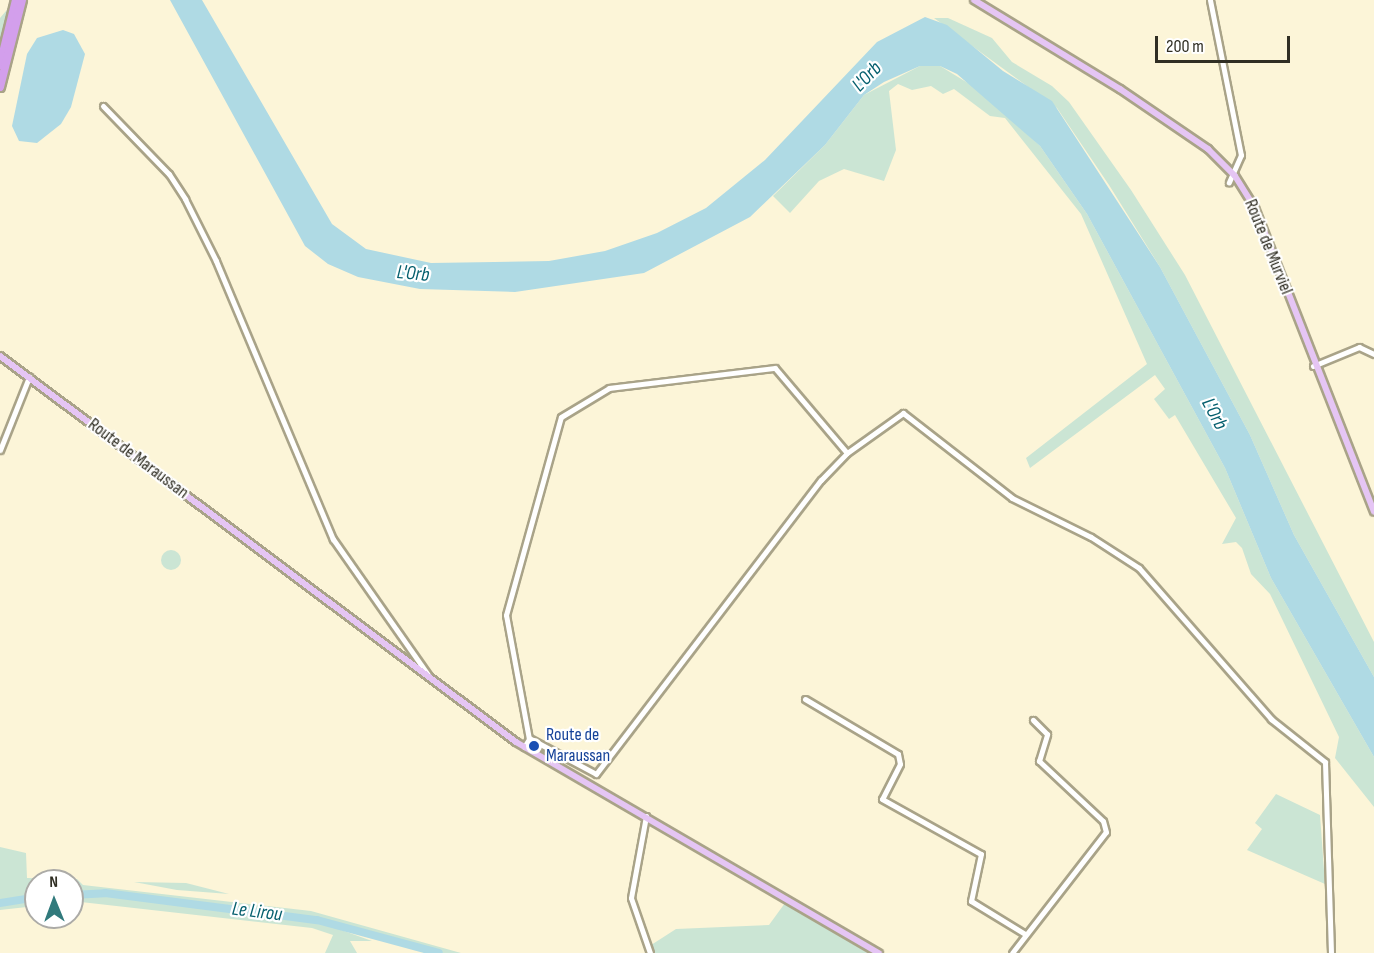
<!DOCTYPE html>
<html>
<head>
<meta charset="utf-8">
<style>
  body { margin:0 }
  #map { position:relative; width:1374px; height:953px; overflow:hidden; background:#fcf5d8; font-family:"Sofia Sans Condensed",sans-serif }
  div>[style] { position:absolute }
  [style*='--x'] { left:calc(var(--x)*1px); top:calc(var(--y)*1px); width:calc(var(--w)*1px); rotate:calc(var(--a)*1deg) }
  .green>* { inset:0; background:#cbe5d4 }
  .round { border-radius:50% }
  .water>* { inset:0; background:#afdae4 }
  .river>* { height:8px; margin:-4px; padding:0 4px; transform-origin:4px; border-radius:4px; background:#afdae4 }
  .roads { filter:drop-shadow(2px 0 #a9a388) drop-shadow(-2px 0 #a9a388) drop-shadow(0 2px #a9a388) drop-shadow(0 -2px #a9a388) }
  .minor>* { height:5px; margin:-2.5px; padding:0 2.5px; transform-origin:2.5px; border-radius:2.5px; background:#fff }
  .major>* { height:6px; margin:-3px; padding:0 3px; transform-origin:3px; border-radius:3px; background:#e5c5f4 }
  .highway>* { height:8px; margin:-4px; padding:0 4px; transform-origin:4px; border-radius:4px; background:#d39fec }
  .dots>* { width:16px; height:16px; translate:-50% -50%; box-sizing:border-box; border:3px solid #fff; border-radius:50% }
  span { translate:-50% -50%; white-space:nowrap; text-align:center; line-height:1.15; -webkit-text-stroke:4.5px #fff; paint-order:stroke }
  .street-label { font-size:18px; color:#302e23 }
  .transit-label { font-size:18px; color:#164399 }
  .left { translate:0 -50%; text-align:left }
  .water-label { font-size:20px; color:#055f6e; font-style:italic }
  .north { position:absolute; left:24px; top:869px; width:60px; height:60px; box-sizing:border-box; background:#fff; border:2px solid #acaba7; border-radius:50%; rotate:359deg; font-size:16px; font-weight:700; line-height:24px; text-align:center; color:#302e23 }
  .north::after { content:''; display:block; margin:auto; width:21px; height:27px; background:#317a7c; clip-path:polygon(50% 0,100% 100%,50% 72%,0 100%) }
  .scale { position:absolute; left:1155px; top:36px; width:135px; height:27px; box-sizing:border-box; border:3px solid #302e23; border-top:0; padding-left:8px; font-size:18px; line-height:21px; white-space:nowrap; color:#302e23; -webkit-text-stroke:4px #fff; paint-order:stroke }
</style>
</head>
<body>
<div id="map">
  <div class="green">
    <div style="clip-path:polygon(12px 4px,0 53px,0 18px)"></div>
    <div style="clip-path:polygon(934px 18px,948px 18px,992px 38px,1012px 62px,1052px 86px,1069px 102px,1131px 190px,1185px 275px,1374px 642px,1374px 677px,1294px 535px,1250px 435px,1160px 267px,1109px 185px,1057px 108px)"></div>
    <div style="clip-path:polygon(920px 66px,940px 66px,981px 91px,1040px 146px,1087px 214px,1225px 468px,1271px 578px,1374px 757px,1374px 807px,1335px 758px,1339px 737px,1270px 594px,1251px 574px,1242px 548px,1236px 542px,1222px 544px,1236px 518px,1175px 415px,1169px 419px,1154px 399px,1165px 389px,1155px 375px,1030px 468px,1026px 458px,1147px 364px,1081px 214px,1005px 118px,990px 116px,954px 89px,943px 94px,931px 86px,912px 90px,898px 84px,889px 91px,896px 150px,884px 181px,844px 169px,819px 181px,790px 213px,773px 196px,825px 145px,864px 95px)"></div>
    <div class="round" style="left:161px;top:550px;width:20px;height:20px"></div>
    <div style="clip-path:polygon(1276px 794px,1320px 815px,1325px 884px,1247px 850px,1262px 829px,1255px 823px)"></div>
    <div style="clip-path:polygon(0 847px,26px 853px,27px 878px,77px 879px,83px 885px,311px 911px,461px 953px,437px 953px,314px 918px,113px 892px,72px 893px,72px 881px,36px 881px,36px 895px,0 900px)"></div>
    <div style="clip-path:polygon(134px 882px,186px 883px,229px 894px,177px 890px)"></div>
    <div style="clip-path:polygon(113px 895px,316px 921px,372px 941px,350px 941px,357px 953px,325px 953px,333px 935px,312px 928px,72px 901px,72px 897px)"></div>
    <div style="clip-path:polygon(36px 899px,36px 906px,0 910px,0 905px)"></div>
    <div style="clip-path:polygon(785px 903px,868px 953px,653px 953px,648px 947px,676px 929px,769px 925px)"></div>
  </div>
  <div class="water">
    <div style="clip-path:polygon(170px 0,202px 0,332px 224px,366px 249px,431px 263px,549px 261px,605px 251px,657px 233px,706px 208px,765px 160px,877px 42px,925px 17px,947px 25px,1003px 71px,1052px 101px,1160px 267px,1250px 435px,1294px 535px,1374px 677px,1374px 757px,1271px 578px,1225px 468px,1087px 214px,1040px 146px,957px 74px,940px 66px,920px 66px,884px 82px,864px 95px,825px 145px,750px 217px,644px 273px,515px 292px,420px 289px,358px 277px,328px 264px,305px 246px)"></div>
    <div style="clip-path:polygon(63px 30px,74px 34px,85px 54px,71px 107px,61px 124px,37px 143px,19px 141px,12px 126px,27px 54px,37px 38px)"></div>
  </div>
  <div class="river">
    <div style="--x:72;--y:895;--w:33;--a:-3"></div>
    <div style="--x:105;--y:893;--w:214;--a:7.3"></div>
    <div style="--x:317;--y:920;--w:126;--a:15.1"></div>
    <div style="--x:0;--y:903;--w:36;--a:-9"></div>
  </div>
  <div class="roads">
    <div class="minor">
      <div style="--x:1210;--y:0;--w:158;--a:78.7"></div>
      <div style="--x:1241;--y:155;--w:30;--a:114"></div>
      <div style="--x:103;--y:106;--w:95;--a:45.9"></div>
      <div style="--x:169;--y:174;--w:30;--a:57"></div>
      <div style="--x:185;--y:199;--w:69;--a:63.4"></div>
      <div style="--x:216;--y:261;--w:302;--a:67.2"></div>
      <div style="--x:333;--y:539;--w:167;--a:55"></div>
      <div style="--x:1313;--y:366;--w:50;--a:-22.4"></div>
      <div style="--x:1359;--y:347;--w:17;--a:25"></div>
      <div style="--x:0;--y:450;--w:79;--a:-68.3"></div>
      <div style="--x:805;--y:699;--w:108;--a:30.6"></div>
      <div style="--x:898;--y:754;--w:10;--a:79"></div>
      <div style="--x:900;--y:764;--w:39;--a:117"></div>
      <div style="--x:882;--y:799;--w:113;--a:29.1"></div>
      <div style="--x:981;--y:854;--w:48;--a:102"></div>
      <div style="--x:971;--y:901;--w:63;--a:31.4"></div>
      <div style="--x:529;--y:738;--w:76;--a:28.2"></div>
      <div style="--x:596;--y:774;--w:370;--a:-52.6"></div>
      <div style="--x:821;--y:480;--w:37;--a:-46"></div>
      <div style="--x:847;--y:453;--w:69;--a:-35.5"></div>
      <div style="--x:903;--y:413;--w:138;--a:37.9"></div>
      <div style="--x:1012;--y:498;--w:88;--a:26.3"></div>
      <div style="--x:1091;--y:537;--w:57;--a:32.9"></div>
      <div style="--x:1139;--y:568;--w:201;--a:48.8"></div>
      <div style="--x:1271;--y:719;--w:69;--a:38.5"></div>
      <div style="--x:1325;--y:762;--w:191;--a:88.2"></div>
      <div style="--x:524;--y:747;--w:9;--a:-58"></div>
      <div style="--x:529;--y:739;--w:126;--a:-100.5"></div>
      <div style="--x:506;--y:615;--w:205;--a:-74.5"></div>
      <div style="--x:561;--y:417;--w:56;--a:-31.1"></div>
      <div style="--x:609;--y:388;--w:167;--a:-6.9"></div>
      <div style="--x:775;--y:368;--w:111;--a:49.7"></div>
      <div style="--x:646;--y:816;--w:83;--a:100.4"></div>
      <div style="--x:631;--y:898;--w:58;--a:70.9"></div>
      <div style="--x:1012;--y:953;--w:153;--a:-52.2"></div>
      <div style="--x:1106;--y:832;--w:11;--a:-105"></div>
      <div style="--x:1103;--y:821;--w:88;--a:-136.8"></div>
      <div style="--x:1039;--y:761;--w:28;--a:-73"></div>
      <div style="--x:1047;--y:734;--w:20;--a:-135"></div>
    </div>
    <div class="major">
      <div style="--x:974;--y:0;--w:171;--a:31.4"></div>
      <div style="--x:1120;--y:89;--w:107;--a:34.3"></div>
      <div style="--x:1208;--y:149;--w:38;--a:45"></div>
      <div style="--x:1235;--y:176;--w:38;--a:58"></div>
      <div style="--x:1255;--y:208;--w:326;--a:68.6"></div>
      <div style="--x:0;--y:356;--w:644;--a:36.8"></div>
      <div style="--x:516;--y:742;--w:420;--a:30.2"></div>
    </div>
    <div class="highway">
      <div style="--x:0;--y:65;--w:67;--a:-76.2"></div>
      <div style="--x:0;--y:87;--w:90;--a:-75.8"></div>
    </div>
  </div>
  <div class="dots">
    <div style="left:534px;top:746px;background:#1a4fb4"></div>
  </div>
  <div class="street-label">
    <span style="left:1268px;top:247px;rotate:68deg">Route de Murviel</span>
    <span style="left:138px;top:459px;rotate:37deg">Route de Maraussan</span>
  </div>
  <div class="transit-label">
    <span class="left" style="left:546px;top:746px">Route de<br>Maraussan</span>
  </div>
  <div class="water-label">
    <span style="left:867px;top:77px;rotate:-46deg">L'Orb</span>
    <span style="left:413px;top:274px;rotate:5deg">L'Orb</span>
    <span style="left:1214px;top:414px;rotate:62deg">L'Orb</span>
    <span style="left:257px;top:912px;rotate:7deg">Le Lirou</span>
  </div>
  <div class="north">N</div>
  <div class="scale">200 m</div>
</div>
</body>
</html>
